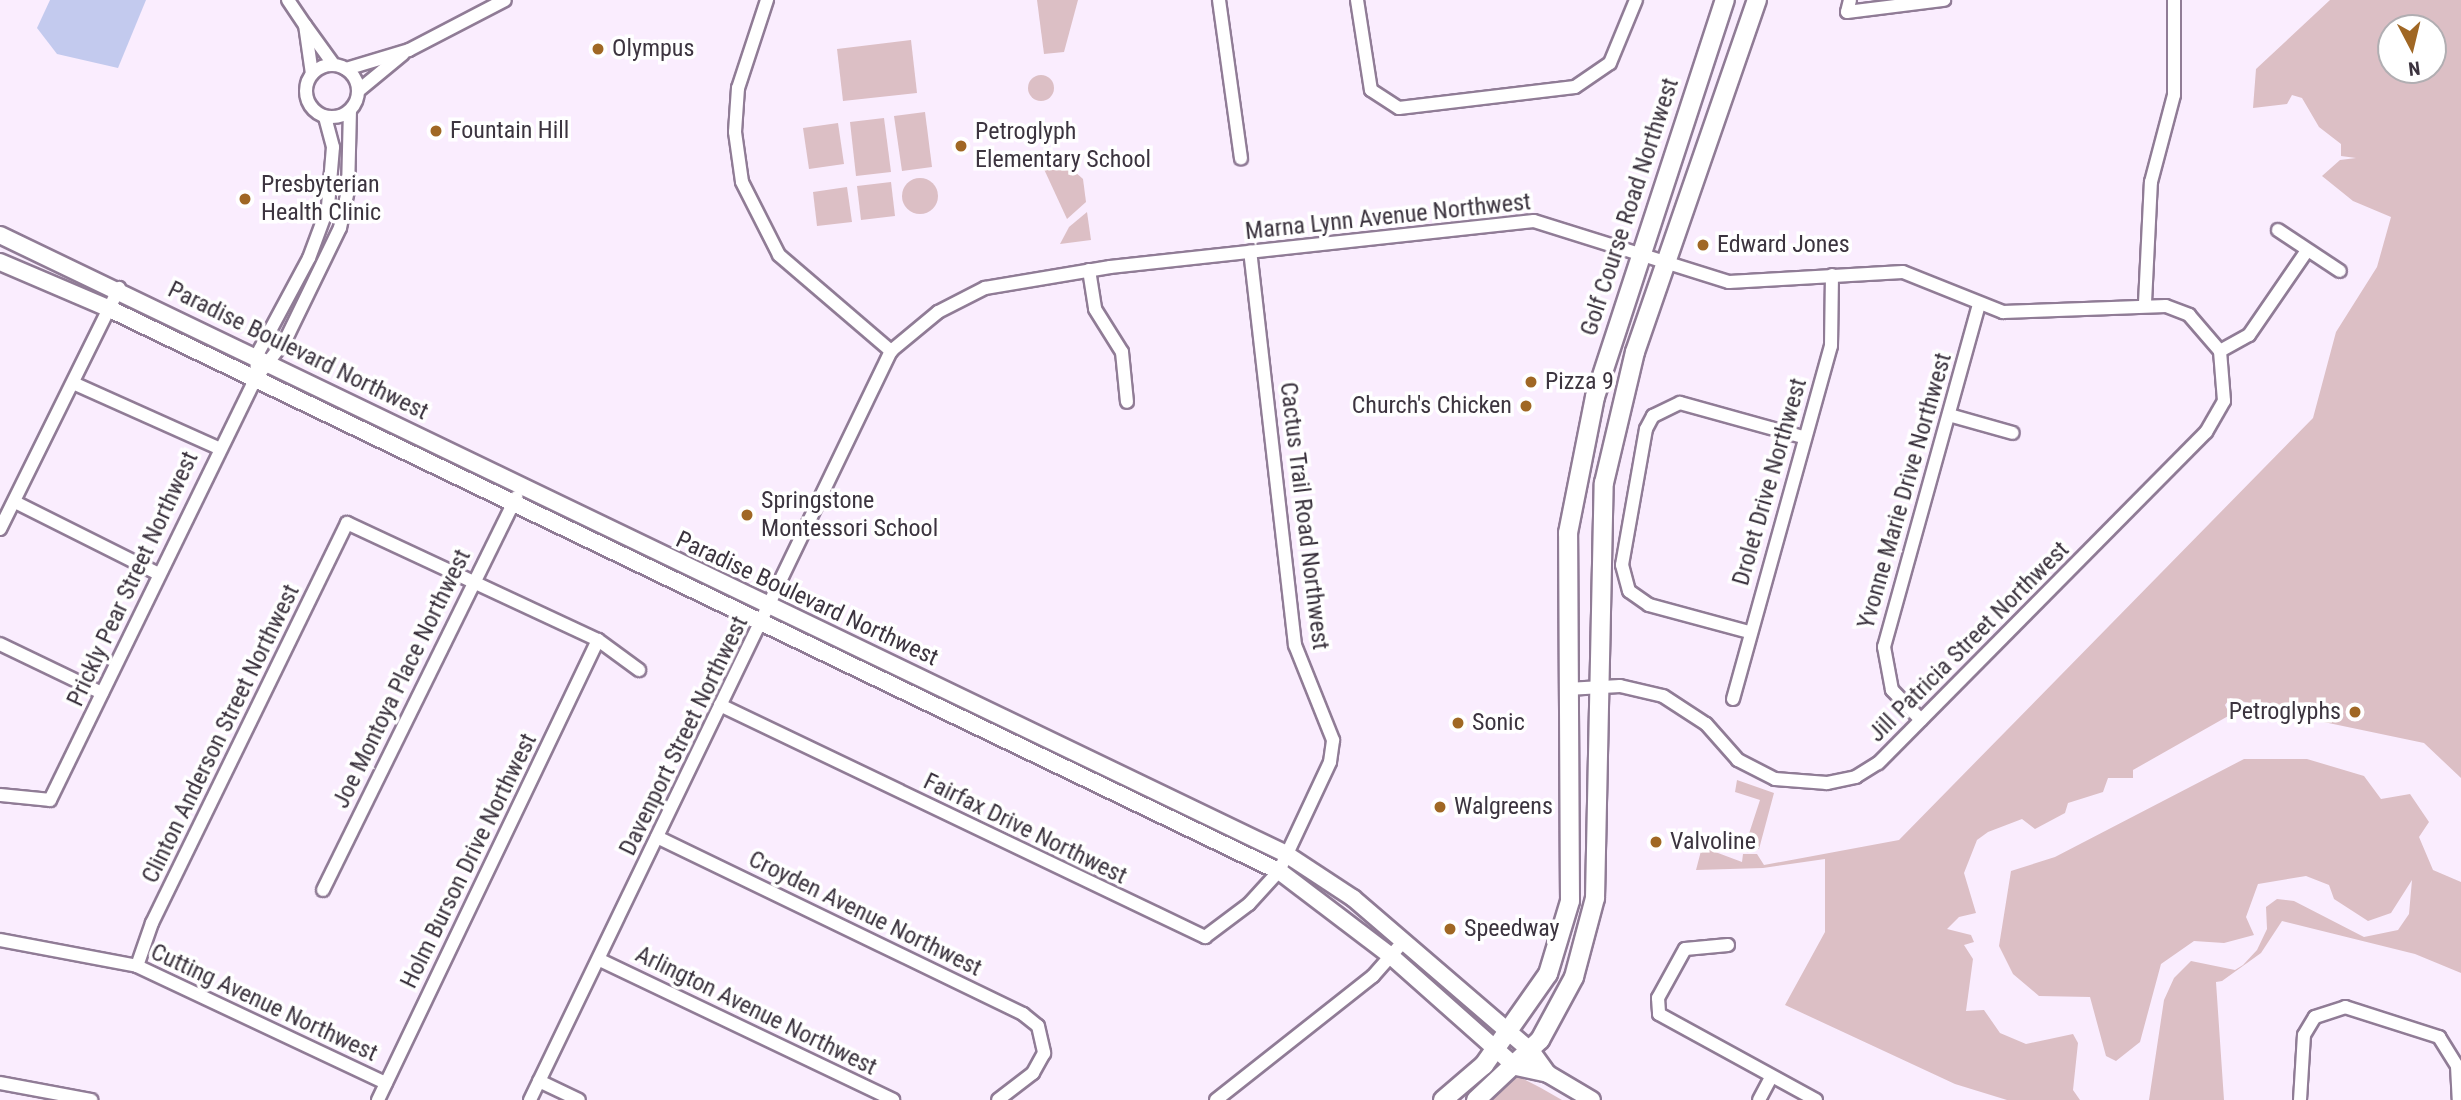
<!DOCTYPE html>
<html>
<head>
<meta charset="utf-8">
<style>
  body { margin:0 }
  #map { position:relative; width:2461px; height:1100px; overflow:hidden; background:#faedfe; font-family:"Roboto Condensed",sans-serif }
  div>[style] { position:absolute }
  [style*='--x'] { left:calc(var(--x)*1px); top:calc(var(--y)*1px); width:calc(var(--w)*1px); rotate:calc(var(--a)*1deg) }
  .green>* { inset:0; background:#dcbfc5 }
  .round { border-radius:50% }
  .water>* { inset:0; background:#c3caee }
  .roads { filter:drop-shadow(2px 0 #907c96) drop-shadow(-2px 0 #907c96) drop-shadow(0 2px #907c96) drop-shadow(0 -2px #907c96) }
  .minor>* { height:12px; margin:-6px; padding:0 6px; transform-origin:6px; border-radius:6px; background:#fff }
  .minor>.ring { margin:-6px; padding:0; box-sizing:content-box; background:none; border:12px solid #fff; border-radius:50% }
  .tertiary>* { height:16px; margin:-8px; padding:0 8px; transform-origin:8px; border-radius:8px; background:#fff }
  .secondary>* { height:18px; margin:-9px; padding:0 9px; transform-origin:9px; border-radius:9px; background:#fff }
  .dots>* { width:19px; height:19px; translate:-50% -50%; box-sizing:border-box; border:4px solid #fff; border-radius:50% }
  span { translate:-50% -50%; white-space:nowrap; text-align:center; line-height:1.15; -webkit-text-stroke:7px #fff; paint-order:stroke }
  .poi-label { font-size:24px; color:#3c343f }
  .left { translate:0 -50%; text-align:left }
  .right { translate:-100% -50%; text-align:right }
  .street-label { font-size:24px; color:#3c343f }
  .north { position:absolute; left:2377px; top:14px; width:70px; height:70px; box-sizing:border-box; background:#fff; border:2px solid #b1aeb2; border-radius:50%; rotate:173deg; font-size:19px; font-weight:700; line-height:28px; text-align:center; color:#3c343f }
  .north::after { content:''; display:block; margin:auto; width:24px; height:32px; background:#a06724; clip-path:polygon(50% 0,100% 100%,50% 72%,0 100%) }
</style>
</head>
<body>
<div id="map">
  <div class="green">
    <div style="clip-path:polygon(1037px 0,1078px 0,1064px 52px,1044px 54px)"></div>
    <div style="clip-path:polygon(evenodd,2330px 0,2461px 0,2461px 778px,2424px 743px,2295px 716px,2291px 704px,2271px 709px,2230px 698px,2225px 705px,2230px 715px,2133px 770px,2133px 778px,2108px 778px,2103px 792px,2068px 803px,2065px 813px,2035px 829px,2022px 819px,1988px 832px,1977px 840px,1964px 873px,1976px 913px,1959px 917px,1947px 929px,1971px 935px,1974px 942px,1964px 945px,1973px 959px,1966px 1011px,1984px 1010px,2000px 1033px,2026px 1044px,2073px 1034px,2078px 1043px,2073px 1090px,2080px 1100px,2007px 1100px,1955px 1084px,1785px 1005px,1825px 932px,1825px 859px,1763px 868px,1696px 870px,1702px 847px,1742px 862px,1743px 854px,1757px 854px,1764px 865px,1899px 840px,2313px 418px,2336px 332px,2377px 267px,2391px 217px,2353px 201px,2322px 176px,2340px 160px,2356px 158px,2341px 156px,2341px 144px,2319px 127px,2302px 98px,2292px 95px,2287px 104px,2253px 108px,2256px 69px,2330px 0,2391px 28px,2433px 28px,2433px 70px,2391px 70px,2391px 28px)"></div>
    <div style="clip-path:polygon(911px 40px,917px 93px,843px 101px,837px 49px)"></div>
    <div class="round" style="left:1028px;top:75px;width:26px;height:26px"></div>
    <div style="clip-path:polygon(925px 112px,932px 167px,902px 171px,894px 116px)"></div>
    <div style="clip-path:polygon(884px 118px,891px 172px,856px 176px,850px 122px)"></div>
    <div style="clip-path:polygon(838px 123px,844px 164px,809px 169px,803px 128px)"></div>
    <div style="clip-path:polygon(1066px 164px,1083px 179px,1086px 202px,1067px 219px,1043px 167px)"></div>
    <div class="round" style="left:902px;top:178px;width:36px;height:36px"></div>
    <div style="clip-path:polygon(891px 182px,895px 216px,861px 220px,857px 186px)"></div>
    <div style="clip-path:polygon(847px 187px,852px 222px,817px 226px,813px 192px)"></div>
    <div style="clip-path:polygon(1087px 212px,1091px 240px,1060px 244px,1069px 227px)"></div>
    <div style="clip-path:polygon(2244px 759px,2307px 759px,2364px 776px,2381px 799px,2410px 794px,2429px 822px,2419px 837px,2433px 870px,2461px 882px,2461px 973px,2415px 954px,2282px 921px,2261px 953px,2222px 981px,2216px 982px,2224px 1100px,2149px 1100px,2164px 1000px,2174px 978px,2191px 961px,2235px 970px,2243px 965px,2257px 950px,2267px 929px,2266px 907px,2277px 899px,2294px 901px,2364px 937px,2398px 930px,2409px 914px,2412px 880px,2391px 913px,2368px 921px,2334px 899px,2329px 885px,2306px 876px,2258px 884px,2246px 917px,2254px 935px,2224px 943px,2194px 941px,2161px 964px,2140px 1042px,2116px 1061px,2106px 1056px,2090px 997px,2039px 996px,2013px 974px,1999px 946px,2011px 871px,2055px 857px)"></div>
    <div style="clip-path:polygon(1737px 780px,1774px 793px,1759px 849px,1745px 846px,1760px 800px,1735px 792px)"></div>
    <div style="clip-path:polygon(1518px 1076px,1541px 1088px,1562px 1100px,1490px 1100px)"></div>
  </div>
  <div class="water">
    <div style="clip-path:polygon(50px 0,146px 0,118px 68px,57px 54px,37px 28px)"></div>
  </div>
  <div class="roads">
    <div class="minor">
      <div style="--x:288;--y:0;--w:30;--a:56"></div>
      <div style="--x:767;--y:0;--w:93;--a:108.2"></div>
      <div style="--x:738;--y:88;--w:44;--a:93.9"></div>
      <div style="--x:735;--y:132;--w:50;--a:82"></div>
      <div style="--x:742;--y:182;--w:82;--a:63.1"></div>
      <div style="--x:779;--y:255;--w:148;--a:40.6"></div>
      <div style="--x:1219;--y:0;--w:160;--a:82.1"></div>
      <div style="--x:1357;--y:0;--w:91;--a:81.2"></div>
      <div style="--x:1371;--y:90;--w:33;--a:33"></div>
      <div style="--x:1399;--y:108;--w:177;--a:-6.8"></div>
      <div style="--x:1575;--y:87;--w:42;--a:-34.4"></div>
      <div style="--x:1610;--y:63;--w:68;--a:-67.6"></div>
      <div style="--x:1850;--y:0;--w:12;--a:104"></div>
      <div style="--x:1847;--y:12;--w:98;--a:-7.1"></div>
      <div class="ring" style="left:306px;top:65px;width:40px;height:40px"></div>
      <div style="--x:346;--y:69;--w:66;--a:-16.8"></div>
      <div style="--x:409;--y:50;--w:108;--a:-27.5"></div>
      <div style="--x:312;--y:74;--w:49;--a:-98.1"></div>
      <div style="--x:305;--y:25;--w:49;--a:54.1"></div>
      <div style="--x:358;--y:91;--w:58;--a:-39.4"></div>
      <div style="--x:325;--y:117;--w:31;--a:75"></div>
      <div style="--x:333;--y:147;--w:60;--a:94.8"></div>
      <div style="--x:328;--y:207;--w:54;--a:110.4"></div>
      <div style="--x:309;--y:258;--w:110;--a:118.2"></div>
      <div style="--x:257;--y:355;--w:23;--a:92"></div>
      <div style="--x:256;--y:378;--w:49;--a:-52.4"></div>
      <div style="--x:286;--y:339;--w:123;--a:-64.1"></div>
      <div style="--x:340;--y:228;--w:38;--a:-78"></div>
      <div style="--x:348;--y:191;--w:80;--a:-88.6"></div>
      <div style="--x:2278;--y:230;--w:74;--a:33.5"></div>
      <div style="--x:1089;--y:270;--w:39;--a:81"></div>
      <div style="--x:1095;--y:309;--w:51;--a:57.9"></div>
      <div style="--x:1122;--y:352;--w:50;--a:84.3"></div>
      <div style="--x:2145;--y:303;--w:121;--a:-87.2"></div>
      <div style="--x:2151;--y:182;--w:90;--a:-75.2"></div>
      <div style="--x:2174;--y:95;--w:95;--a:-90"></div>
      <div style="--x:2220;--y:351;--w:33;--a:-29"></div>
      <div style="--x:2249;--y:335;--w:101;--a:-55.5"></div>
      <div style="--x:73;--y:383;--w:159;--a:24.1"></div>
      <div style="--x:1949;--y:415;--w:66;--a:15.7"></div>
      <div style="--x:15;--y:502;--w:161;--a:26.6"></div>
      <div style="--x:0;--y:529;--w:269;--a:-63.7"></div>
      <div style="--x:1749;--y:632;--w:104;--a:-164.9"></div>
      <div style="--x:1649;--y:605;--w:24;--a:-145"></div>
      <div style="--x:1629;--y:591;--w:27;--a:-105"></div>
      <div style="--x:1622;--y:565;--w:138;--a:-80"></div>
      <div style="--x:1646;--y:429;--w:15;--a:-62"></div>
      <div style="--x:1653;--y:416;--w:30;--a:-26"></div>
      <div style="--x:1680;--y:403;--w:128;--a:15.5"></div>
      <div style="--x:0;--y:644;--w:113;--a:25.7"></div>
      <div style="--x:1733;--y:699;--w:366;--a:-74.5"></div>
      <div style="--x:1831;--y:346;--w:71;--a:-89.2"></div>
      <div style="--x:720;--y:705;--w:538;--a:25.56"></div>
      <div style="--x:1205;--y:937;--w:55;--a:-36.9"></div>
      <div style="--x:1249;--y:904;--w:45;--a:-47.7"></div>
      <div style="--x:1279;--y:871;--w:120;--a:-64.9"></div>
      <div style="--x:1330;--y:762;--w:22;--a:-82"></div>
      <div style="--x:1333;--y:740;--w:102;--a:-111.8"></div>
      <div style="--x:1295;--y:645;--w:396;--a:-96.5"></div>
      <div style="--x:1921;--y:720;--w:42;--a:-134"></div>
      <div style="--x:1892;--y:690;--w:44;--a:-100.5"></div>
      <div style="--x:1884;--y:647;--w:356;--a:-74.5"></div>
      <div style="--x:0;--y:795;--w:50;--a:5.7"></div>
      <div style="--x:50;--y:800;--w:470;--a:-64"></div>
      <div style="--x:657;--y:837;--w:407;--a:25.8"></div>
      <div style="--x:1023;--y:1014;--w:19;--a:39"></div>
      <div style="--x:1038;--y:1026;--w:28;--a:77"></div>
      <div style="--x:1044;--y:1053;--w:23;--a:119"></div>
      <div style="--x:1033;--y:1073;--w:44;--a:142.4"></div>
      <div style="--x:323;--y:890;--w:438;--a:-63.8"></div>
      <div style="--x:0;--y:940;--w:139;--a:10.7"></div>
      <div style="--x:137;--y:966;--w:275;--a:25.2"></div>
      <div style="--x:1728;--y:945;--w:43;--a:174.7"></div>
      <div style="--x:1685;--y:949;--w:56;--a:118.9"></div>
      <div style="--x:1658;--y:998;--w:16;--a:86"></div>
      <div style="--x:1659;--y:1014;--w:179;--a:28.7"></div>
      <div style="--x:600;--y:960;--w:325;--a:25.5"></div>
      <div style="--x:137;--y:966;--w:46;--a:-70.8"></div>
      <div style="--x:152;--y:923;--w:445;--a:-64"></div>
      <div style="--x:347;--y:523;--w:277;--a:25"></div>
      <div style="--x:598;--y:640;--w:51;--a:36.2"></div>
      <div style="--x:539;--y:1081;--w:44;--a:25.4"></div>
      <div style="--x:0;--y:1083;--w:93;--a:10.6"></div>
      <div style="--x:378;--y:1100;--w:510;--a:-64.44"></div>
      <div style="--x:530;--y:1100;--w:831;--a:-64.27"></div>
      <div style="--x:891;--y:351;--w:61;--a:-39.7"></div>
      <div style="--x:938;--y:312;--w:53;--a:-27.1"></div>
      <div style="--x:985;--y:288;--w:127;--a:-9.5"></div>
      <div style="--x:1110;--y:267;--w:426;--a:-6.2"></div>
      <div style="--x:1534;--y:221;--w:204;--a:17.4"></div>
      <div style="--x:1729;--y:282;--w:174;--a:-3.3"></div>
      <div style="--x:1903;--y:272;--w:108;--a:21.8"></div>
      <div style="--x:2003;--y:312;--w:163;--a:-2.1"></div>
      <div style="--x:2166;--y:306;--w:25;--a:21"></div>
      <div style="--x:2189;--y:315;--w:48;--a:49.3"></div>
      <div style="--x:2220;--y:351;--w:50;--a:85.4"></div>
      <div style="--x:2224;--y:401;--w:36;--a:120"></div>
      <div style="--x:2206;--y:432;--w:466;--a:134.7"></div>
      <div style="--x:1878;--y:763;--w:26;--a:148"></div>
      <div style="--x:1856;--y:777;--w:30;--a:168"></div>
      <div style="--x:1827;--y:783;--w:52;--a:-175.6"></div>
      <div style="--x:1775;--y:779;--w:42;--a:-152.8"></div>
      <div style="--x:1738;--y:760;--w:48;--a:-131.6"></div>
      <div style="--x:1706;--y:724;--w:51;--a:-146.9"></div>
      <div style="--x:1663;--y:696;--w:44;--a:-166.9"></div>
      <div style="--x:1620;--y:686;--w:53;--a:176.8"></div>
      <div style="--x:1216;--y:1100;--w:200;--a:-38.3"></div>
      <div style="--x:1373;--y:976;--w:44;--a:-48.7"></div>
      <div style="--x:1759;--y:1100;--w:26;--a:-62"></div>
      <div style="--x:2300;--y:1100;--w:65;--a:-86.5"></div>
      <div style="--x:2304;--y:1035;--w:21;--a:-59"></div>
      <div style="--x:2315;--y:1017;--w:32;--a:-18"></div>
      <div style="--x:2345;--y:1007;--w:99;--a:17.7"></div>
      <div style="--x:2439;--y:1037;--w:34;--a:58"></div>
      <div style="--x:2457;--y:1066;--w:34;--a:87"></div>
    </div>
    <div class="tertiary">
      <div style="--x:0;--y:235;--w:1427;--a:25.7"></div>
      <div style="--x:1286;--y:854;--w:80;--a:33.3"></div>
      <div style="--x:1353;--y:898;--w:236;--a:40.7"></div>
      <div style="--x:1532;--y:1052;--w:27;--a:54"></div>
      <div style="--x:0;--y:262;--w:120;--a:23.1"></div>
      <div style="--x:110;--y:309;--w:1297;--a:25.68"></div>
      <div style="--x:1279;--y:871;--w:141;--a:37.2"></div>
      <div style="--x:1391;--y:956;--w:167;--a:41.6"></div>
      <div style="--x:1516;--y:1067;--w:33;--a:12"></div>
      <div style="--x:1548;--y:1074;--w:51;--a:30.6"></div>
    </div>
    <div class="secondary">
      <div style="--x:1443;--y:1100;--w:54;--a:-40.5"></div>
      <div style="--x:1484;--y:1065;--w:111;--a:-54.9"></div>
      <div style="--x:1548;--y:974;--w:76;--a:-73.2"></div>
      <div style="--x:1570;--y:901;--w:368;--a:-90.3"></div>
      <div style="--x:1568;--y:533;--w:139;--a:-78.8"></div>
      <div style="--x:1595;--y:397;--w:418;--a:-71.9"></div>
      <div style="--x:1476;--y:1100;--w:88;--a:-43.2"></div>
      <div style="--x:1540;--y:1040;--w:72;--a:-61.6"></div>
      <div style="--x:1574;--y:977;--w:82;--a:-75.1"></div>
      <div style="--x:1595;--y:898;--w:415;--a:-88.8"></div>
      <div style="--x:1604;--y:483;--w:135;--a:-76.7"></div>
      <div style="--x:1635;--y:352;--w:373;--a:-70.9"></div>
    </div>
  </div>
  <div class="dots">
    <div style="left:598px;top:49px;background:#a06724"></div>
    <div style="left:436px;top:131px;background:#a06724"></div>
    <div style="left:961px;top:146px;background:#a06724"></div>
    <div style="left:245px;top:199px;background:#a06724"></div>
    <div style="left:1703px;top:245px;background:#a06724"></div>
    <div style="left:1531px;top:382px;background:#a06724"></div>
    <div style="left:1526px;top:406px;background:#a06724"></div>
    <div style="left:747px;top:515px;background:#a06724"></div>
    <div style="left:2355px;top:712px;background:#a06724"></div>
    <div style="left:1458px;top:723px;background:#a06724"></div>
    <div style="left:1440px;top:807px;background:#a06724"></div>
    <div style="left:1656px;top:842px;background:#a06724"></div>
    <div style="left:1450px;top:929px;background:#a06724"></div>
  </div>
  <div class="poi-label">
    <span class="left" style="left:612px;top:49px">Olympus</span>
    <span class="left" style="left:450px;top:131px">Fountain Hill</span>
    <span class="left" style="left:975px;top:146px">Petroglyph<br>Elementary School</span>
    <span class="left" style="left:261px;top:199px">Presbyterian<br>Health Clinic</span>
    <span class="left" style="left:1717px;top:245px">Edward Jones</span>
    <span class="left" style="left:1545px;top:382px">Pizza 9</span>
    <span class="right" style="left:1512px;top:406px">Church's Chicken</span>
    <span class="left" style="left:761px;top:515px">Springstone<br>Montessori School</span>
    <span class="right" style="left:2341px;top:712px">Petroglyphs</span>
    <span class="left" style="left:1472px;top:723px">Sonic</span>
    <span class="left" style="left:1454px;top:807px">Walgreens</span>
    <span class="left" style="left:1670px;top:842px">Valvoline</span>
    <span class="left" style="left:1464px;top:929px">Speedway</span>
  </div>
  <div class="street-label">
    <span style="left:1630px;top:207px;rotate:-72deg">Golf Course Road Northwest</span>
    <span style="left:1388px;top:217px;rotate:-6deg">Marna Lynn Avenue Northwest</span>
    <span style="left:298px;top:351px;rotate:26deg">Paradise Boulevard Northwest</span>
    <span style="left:1770px;top:482px;rotate:-74deg">Drolet Drive Northwest</span>
    <span style="left:1905px;top:491px;rotate:-74deg">Yvonne Marie Drive Northwest</span>
    <span style="left:1304px;top:516px;rotate:83deg">Cactus Trail Road Northwest</span>
    <span style="left:133px;top:579px;rotate:-65deg">Prickly Pear Street Northwest</span>
    <span style="left:807px;top:599px;rotate:25deg">Paradise Boulevard Northwest</span>
    <span style="left:1969px;top:642px;rotate:-45deg">Jill Patricia Street Northwest</span>
    <span style="left:402px;top:679px;rotate:-64deg">Joe Montoya Place Northwest</span>
    <span style="left:221px;top:734px;rotate:-64deg">Clinton Anderson Street Northwest</span>
    <span style="left:684px;top:736px;rotate:-64deg">Davenport Street Northwest</span>
    <span style="left:1025px;top:829px;rotate:26deg">Fairfax Drive Northwest</span>
    <span style="left:469px;top:861px;rotate:-64deg">Holm Burson Drive Northwest</span>
    <span style="left:865px;top:914px;rotate:26deg">Croyden Avenue Northwest</span>
    <span style="left:264px;top:1003px;rotate:25deg">Cutting Avenue Northwest</span>
    <span style="left:756px;top:1011px;rotate:26deg">Arlington Avenue Northwest</span>
  </div>
  <div class="north">N</div>
</div>
</body>
</html>
